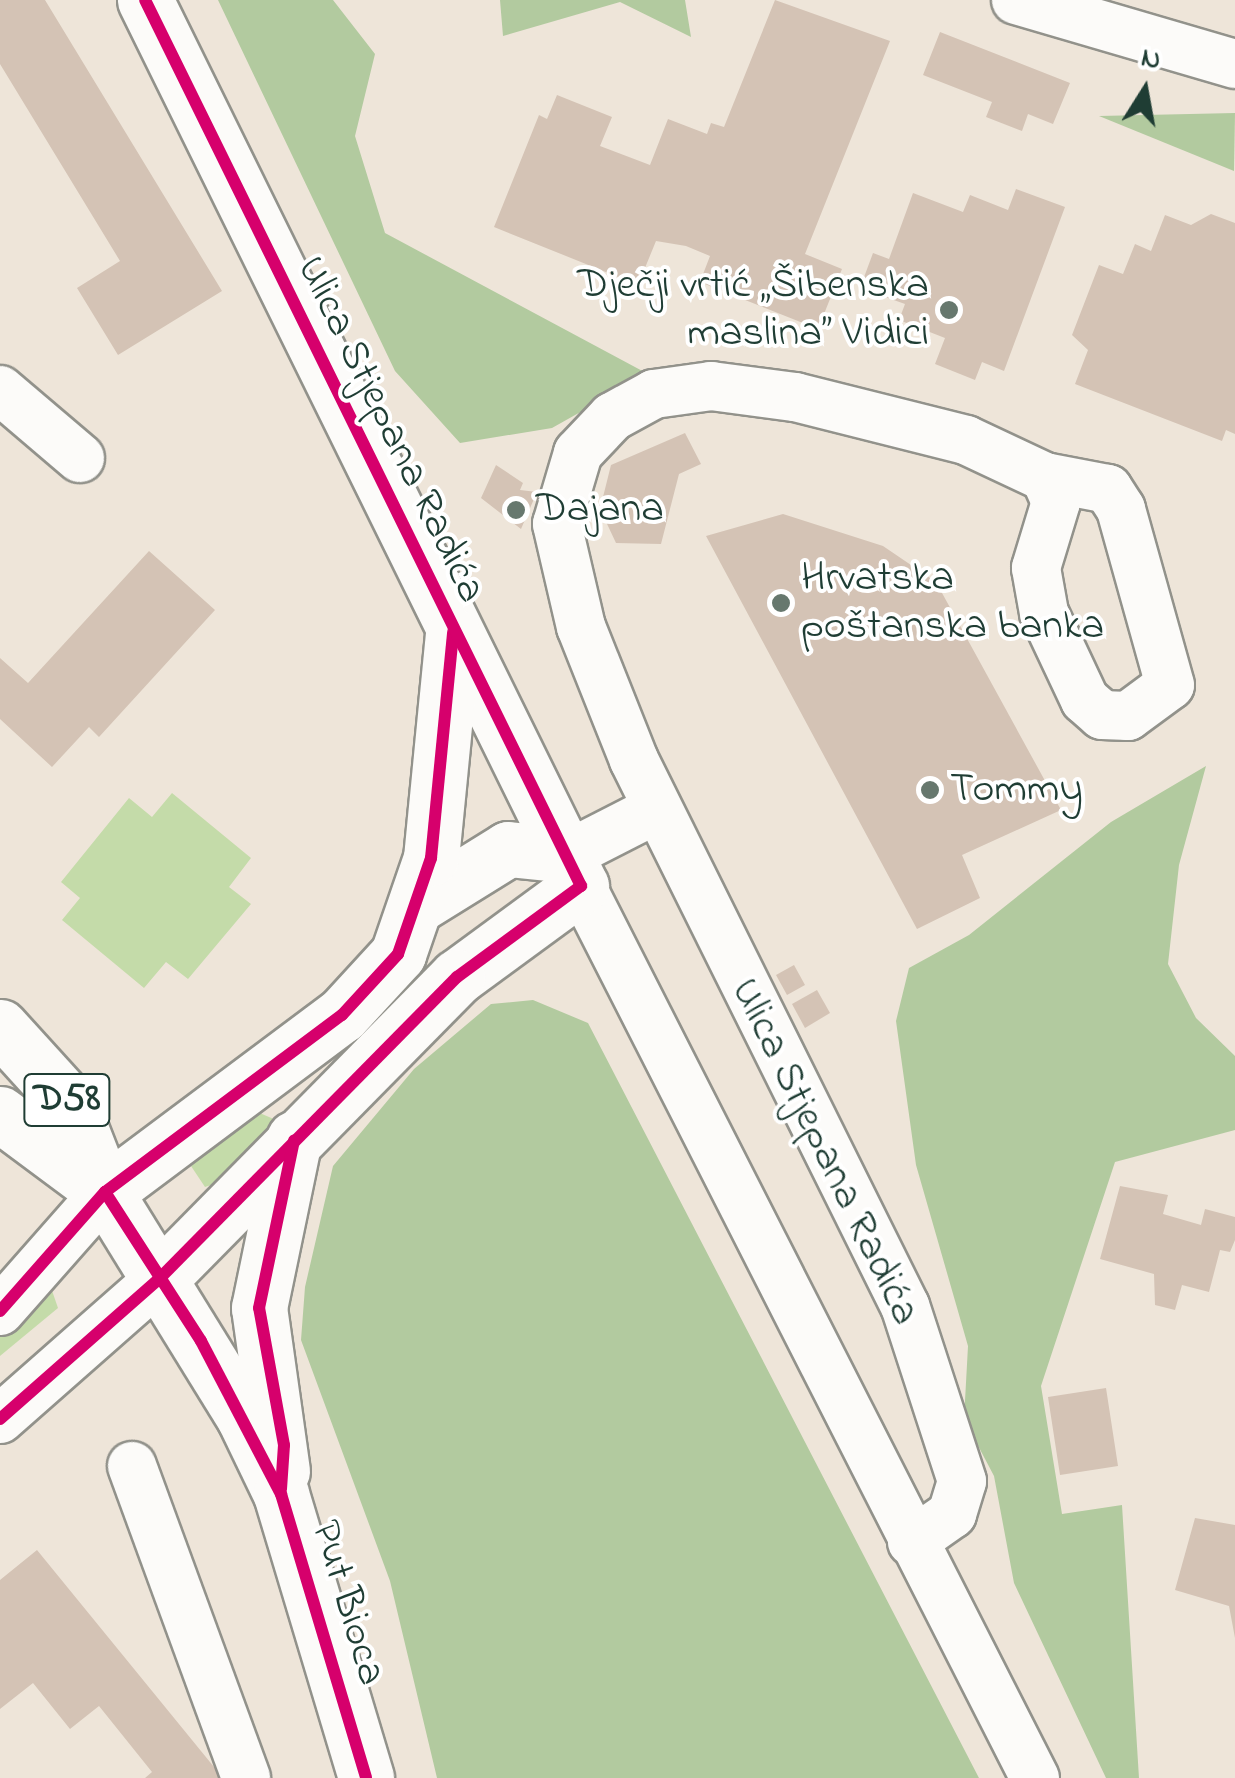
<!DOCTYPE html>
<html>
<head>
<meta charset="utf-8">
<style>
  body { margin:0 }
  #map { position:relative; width:1235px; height:1778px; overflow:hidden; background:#eee5d9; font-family:"Indie Flower",sans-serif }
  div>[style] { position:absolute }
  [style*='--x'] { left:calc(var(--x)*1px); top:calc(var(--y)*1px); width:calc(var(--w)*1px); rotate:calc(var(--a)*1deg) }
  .green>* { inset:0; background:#c4dba9 }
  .forest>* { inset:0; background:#b2ca9f }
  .building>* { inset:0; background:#d4c3b5 }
  .roads { filter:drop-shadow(2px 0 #92928b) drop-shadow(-2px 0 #92928b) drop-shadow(0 2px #92928b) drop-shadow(0 -2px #92928b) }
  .minor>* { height:48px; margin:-24px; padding:0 24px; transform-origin:24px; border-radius:24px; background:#fcfbf9 }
  .major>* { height:55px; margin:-27.5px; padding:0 27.5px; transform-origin:27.5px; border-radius:27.5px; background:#fcfbf9 }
  .cycleway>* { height:12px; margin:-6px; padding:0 6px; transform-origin:6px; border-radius:6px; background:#d6006c }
  .dots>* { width:28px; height:28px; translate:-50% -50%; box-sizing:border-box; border:5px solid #fff; border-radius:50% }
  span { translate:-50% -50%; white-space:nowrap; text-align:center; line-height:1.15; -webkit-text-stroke:8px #fff; paint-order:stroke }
  .shield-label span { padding:2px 8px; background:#fff; border:2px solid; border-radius:8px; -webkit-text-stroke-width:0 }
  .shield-label { font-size:40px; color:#1f3d34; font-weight:700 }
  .poi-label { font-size:42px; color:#1f3d34 }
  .right { translate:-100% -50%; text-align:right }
  .left { translate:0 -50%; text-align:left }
  .street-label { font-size:42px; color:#1f3d34 }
  .north { position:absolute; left:1095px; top:40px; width:100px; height:100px; -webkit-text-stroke:8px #fff; paint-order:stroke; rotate:11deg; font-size:28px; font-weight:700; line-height:40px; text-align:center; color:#1f3d34 }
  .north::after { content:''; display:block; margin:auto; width:35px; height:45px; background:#1f3d34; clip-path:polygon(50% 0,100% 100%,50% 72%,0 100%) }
</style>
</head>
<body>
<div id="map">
  <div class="green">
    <div style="clip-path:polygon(172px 793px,251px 858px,229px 887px,251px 904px,188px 979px,166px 962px,144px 988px,62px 920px,80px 898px,61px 882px,129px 798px,152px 817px)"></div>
    <div style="clip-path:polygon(255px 1111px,276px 1120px,223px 1181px,205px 1187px,191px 1166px)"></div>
    <div style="clip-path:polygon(48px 1279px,58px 1308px,0 1356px,0 1334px)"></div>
  </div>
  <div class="forest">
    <div style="clip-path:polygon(218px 0,333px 0,375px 54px,355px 136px,385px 233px,648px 374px,552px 428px,460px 443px,395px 371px)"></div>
    <div style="clip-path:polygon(500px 0,685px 0,691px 37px,620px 2px,503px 36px)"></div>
    <div style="clip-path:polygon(1235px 113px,1234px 171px,1099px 116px)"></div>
    <div style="clip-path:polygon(1206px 766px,1179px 865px,1168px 964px,1196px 1018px,1235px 1056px,1235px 1130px,1115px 1162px,1041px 1386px,1062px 1514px,1122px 1505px,1139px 1778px,1106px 1778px,1014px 1583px,994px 1476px,964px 1419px,968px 1346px,916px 1165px,896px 1021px,909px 968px,969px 935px,1111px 822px)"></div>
    <div style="clip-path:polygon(533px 1000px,588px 1023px,979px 1778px,437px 1778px,390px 1581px,301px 1340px,305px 1287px,333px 1166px,414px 1069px,491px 1004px)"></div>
  </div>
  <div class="building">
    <div style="clip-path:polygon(0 0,45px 0,222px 291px,118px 355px,77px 288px,120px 261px,0 64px)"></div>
    <div style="clip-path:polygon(775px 0,890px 41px,805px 254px,842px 269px,818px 329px,700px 282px,710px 256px,686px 246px,656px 241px,638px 285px,494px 227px,539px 115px,547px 119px,557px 95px,612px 117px,600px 146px,650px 165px,668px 119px,707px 134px,711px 123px,724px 127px)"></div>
    <div style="clip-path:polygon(940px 32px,1070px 83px,1053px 124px,1028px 114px,1022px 131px,986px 117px,992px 102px,923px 75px)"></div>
    <div style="clip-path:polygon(1016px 189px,1065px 207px,1004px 371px,982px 362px,975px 380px,935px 364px,945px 338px,899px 320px,905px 304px,860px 288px,873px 253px,889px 259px,913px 193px,963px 212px,970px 195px,1008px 210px)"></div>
    <div style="clip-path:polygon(1211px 214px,1235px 223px,1235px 434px,1226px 430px,1222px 441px,1075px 384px,1088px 350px,1072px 335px,1099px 265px,1123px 274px,1135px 244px,1151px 251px,1165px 215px,1191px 225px)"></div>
    <div style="clip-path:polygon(685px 433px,701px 464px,679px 474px,661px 544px,616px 543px,600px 509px,611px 465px)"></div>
    <div style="clip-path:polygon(496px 465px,523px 483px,520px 490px,537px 492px,521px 529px,481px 498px)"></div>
    <div style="clip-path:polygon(783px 514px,883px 546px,936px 582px,1061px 810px,962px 855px,980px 898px,917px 929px,706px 536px)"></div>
    <div style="clip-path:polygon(149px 551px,215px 610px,99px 737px,89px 727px,52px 767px,0 719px,0 658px,28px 683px)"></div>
    <div style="clip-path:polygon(794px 965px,805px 985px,787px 995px,776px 975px)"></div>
    <div style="clip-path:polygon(817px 990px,830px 1013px,805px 1028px,792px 1004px)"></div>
    <div style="clip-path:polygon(1120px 1186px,1168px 1195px,1163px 1214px,1201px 1225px,1205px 1209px,1235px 1217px,1235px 1240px,1230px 1252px,1220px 1250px,1209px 1292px,1182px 1285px,1175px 1310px,1155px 1305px,1154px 1274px,1100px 1259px)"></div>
    <div style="clip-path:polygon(1106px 1388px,1118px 1466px,1060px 1475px,1048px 1397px)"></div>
    <div style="clip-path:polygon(1195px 1518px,1235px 1525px,1235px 1638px,1229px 1606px,1175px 1590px)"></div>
    <div style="clip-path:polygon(37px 1550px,223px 1778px,145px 1778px,152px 1772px,99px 1706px,70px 1729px,33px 1683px,0 1709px,0 1580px)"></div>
  </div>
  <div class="roads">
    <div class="minor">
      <div style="--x:1016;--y:0;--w:228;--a:16.3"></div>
      <div style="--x:0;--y:390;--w:105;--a:40.4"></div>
      <div style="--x:567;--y:855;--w:101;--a:-27.1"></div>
      <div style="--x:581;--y:886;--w:1001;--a:63.03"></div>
      <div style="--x:0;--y:1311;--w:159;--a:-48.6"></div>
      <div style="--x:0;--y:1419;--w:216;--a:-41.4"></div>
      <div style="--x:132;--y:1466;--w:332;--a:69.9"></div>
      <div style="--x:912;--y:1542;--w:49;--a:-35"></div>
      <div style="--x:952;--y:1514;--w:34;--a:-73"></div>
      <div style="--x:962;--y:1481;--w:184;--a:-108"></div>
      <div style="--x:905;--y:1306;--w:610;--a:-116.4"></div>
      <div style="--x:634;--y:760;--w:143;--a:-111.7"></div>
      <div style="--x:581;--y:627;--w:106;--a:-103.1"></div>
      <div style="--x:557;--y:524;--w:74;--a:-73.5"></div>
      <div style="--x:578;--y:453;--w:50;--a:-46.6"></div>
      <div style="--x:612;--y:417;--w:48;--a:-28.7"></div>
      <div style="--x:654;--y:394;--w:58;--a:-8"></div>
      <div style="--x:711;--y:386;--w:85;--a:7.5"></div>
      <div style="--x:795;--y:397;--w:176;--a:14.1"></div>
      <div style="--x:966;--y:440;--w:87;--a:25.1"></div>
      <div style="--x:1045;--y:477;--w:27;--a:66"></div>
      <div style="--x:1056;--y:502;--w:69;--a:106.9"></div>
      <div style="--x:1036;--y:568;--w:46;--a:79.9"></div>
      <div style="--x:1044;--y:613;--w:96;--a:64.8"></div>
      <div style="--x:1085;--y:700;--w:23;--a:41"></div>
      <div style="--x:1102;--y:715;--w:26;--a:2"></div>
      <div style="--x:1128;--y:716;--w:52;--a:-36.4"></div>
      <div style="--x:1170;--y:685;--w:183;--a:-105.6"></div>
      <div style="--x:1121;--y:509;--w:24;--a:-123"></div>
      <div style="--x:1108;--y:489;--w:64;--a:-169.2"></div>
    </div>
    <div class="major">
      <div style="--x:145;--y:0;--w:987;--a:63.8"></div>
      <div style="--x:581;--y:886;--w:154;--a:143.7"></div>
      <div style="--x:457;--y:977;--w:420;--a:134.6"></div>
      <div style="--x:421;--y:903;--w:102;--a:-31.8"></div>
      <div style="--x:508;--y:849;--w:59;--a:5.8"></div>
      <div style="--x:0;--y:1027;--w:105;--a:47.7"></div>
      <div style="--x:71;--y:1105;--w:93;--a:68.7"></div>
      <div style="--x:105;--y:1192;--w:264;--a:58.3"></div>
      <div style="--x:244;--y:1417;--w:85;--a:64.3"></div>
      <div style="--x:281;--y:1494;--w:296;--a:73.3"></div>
      <div style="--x:0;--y:1114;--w:131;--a:36.6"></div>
      <div style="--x:105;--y:1192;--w:296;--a:-36.8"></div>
      <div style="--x:342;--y:1015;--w:83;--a:-47.4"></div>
      <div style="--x:398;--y:954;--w:102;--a:-71"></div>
      <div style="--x:431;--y:858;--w:224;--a:-84.4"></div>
      <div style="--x:282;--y:1471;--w:165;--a:-98"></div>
      <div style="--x:259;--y:1308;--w:173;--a:-78.3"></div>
    </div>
  </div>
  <div class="cycleway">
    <div style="--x:105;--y:1192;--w:177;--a:57.2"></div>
    <div style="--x:201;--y:1341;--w:173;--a:62.4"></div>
    <div style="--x:281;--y:1494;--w:296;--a:73.3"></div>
    <div style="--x:0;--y:1311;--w:159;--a:-48.6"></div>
    <div style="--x:105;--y:1192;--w:296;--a:-36.8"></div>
    <div style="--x:342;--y:1015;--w:83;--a:-47.4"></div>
    <div style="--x:398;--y:954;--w:102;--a:-71"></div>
    <div style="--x:431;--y:858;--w:227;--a:-84.4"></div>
    <div style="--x:0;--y:1419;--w:216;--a:-41.4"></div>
    <div style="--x:162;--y:1276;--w:420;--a:-45.4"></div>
    <div style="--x:457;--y:977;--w:154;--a:-36.3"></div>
    <div style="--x:581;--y:886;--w:987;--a:-116.2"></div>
    <div style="--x:281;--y:1489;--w:44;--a:-86.1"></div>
    <div style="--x:284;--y:1445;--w:139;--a:-100.3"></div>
    <div style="--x:259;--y:1308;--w:171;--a:-78.2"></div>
  </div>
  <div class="dots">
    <div style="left:949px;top:310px;background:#67786e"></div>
    <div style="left:516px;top:510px;background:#67786e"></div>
    <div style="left:781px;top:603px;background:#67786e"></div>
    <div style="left:930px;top:790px;background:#67786e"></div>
  </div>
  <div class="shield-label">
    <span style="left:67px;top:1100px">D58</span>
  </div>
  <div class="poi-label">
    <span class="right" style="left:929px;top:310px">Dječji vrtić „Šibenska<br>maslina” Vidici</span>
    <span class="left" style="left:536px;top:510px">Dajana</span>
    <span class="left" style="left:801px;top:603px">Hrvatska<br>poštanska banka</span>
    <span class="left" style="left:950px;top:790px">Tommy</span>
  </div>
  <div class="street-label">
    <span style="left:390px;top:430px;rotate:64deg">Ulica Stjepana Radića</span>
    <span style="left:824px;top:1152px;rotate:64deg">Ulica Stjepana Radića</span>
    <span style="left:347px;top:1603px;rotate:73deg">Put Bioca</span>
  </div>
  <div class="north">N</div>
</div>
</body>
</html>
